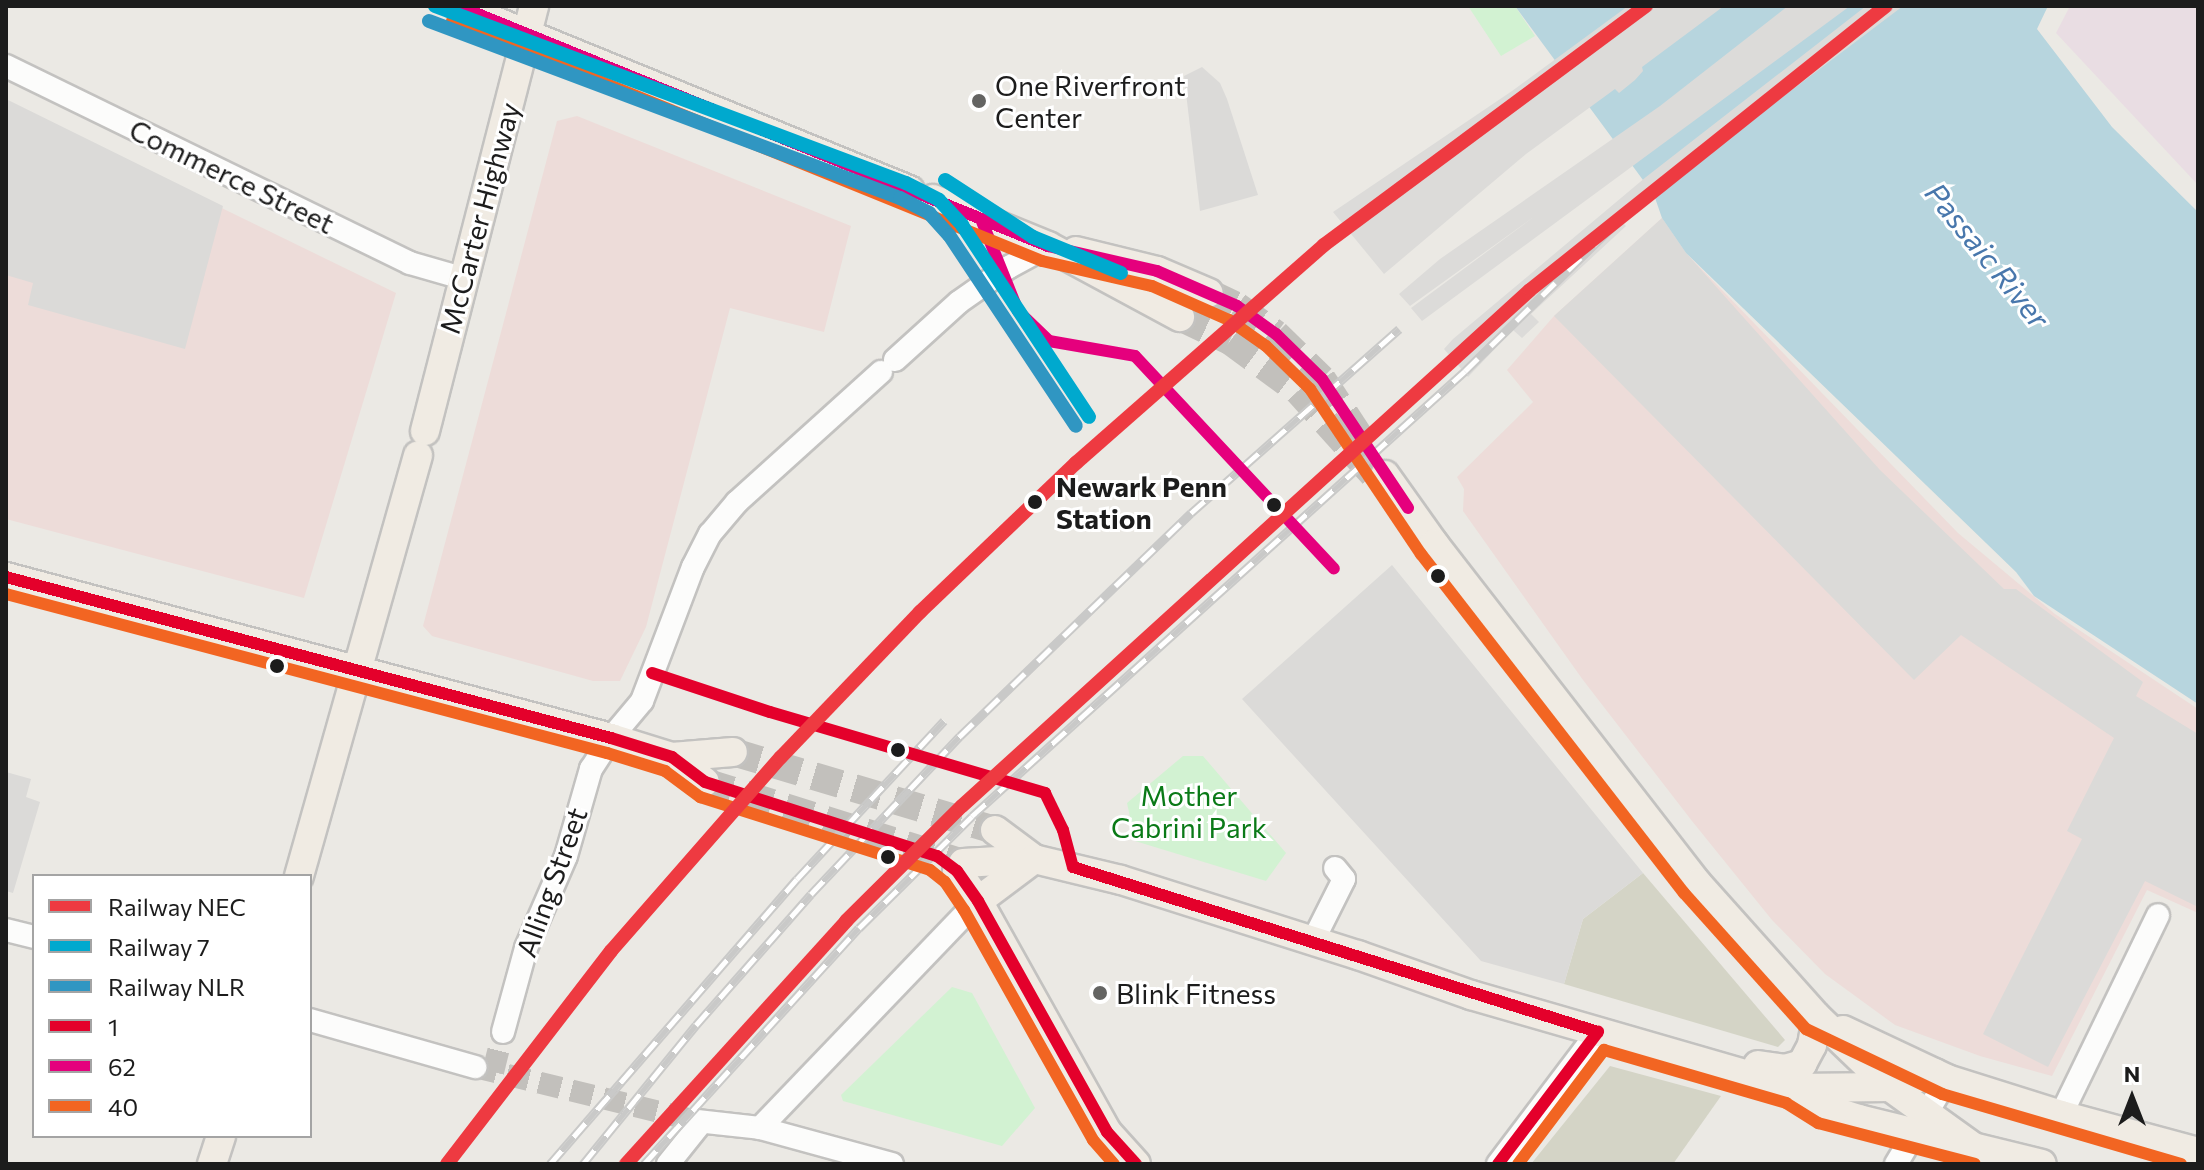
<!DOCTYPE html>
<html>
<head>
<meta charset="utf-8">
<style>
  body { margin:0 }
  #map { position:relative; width:2204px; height:1170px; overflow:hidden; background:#ebe9e4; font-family:Commissioner,sans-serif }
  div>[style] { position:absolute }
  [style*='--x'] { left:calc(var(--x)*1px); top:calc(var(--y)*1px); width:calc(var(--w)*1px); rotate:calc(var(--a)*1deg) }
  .commercial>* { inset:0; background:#eddcd9 }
  .industrial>* { inset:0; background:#e9dde3 }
  .construction>* { inset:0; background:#d4d4c6 }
  .park>* { inset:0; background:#d2f2d2 }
  .parking>* { inset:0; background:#dbdad8 }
  .water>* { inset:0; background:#b7d5de }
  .pier>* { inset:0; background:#dcdbd9 }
  .minor-tunnel>* { height:22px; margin-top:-11px; transform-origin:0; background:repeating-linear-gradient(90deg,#c2c0bc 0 22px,transparent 0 33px) }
  .major-tunnel>* { height:28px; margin-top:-14px; transform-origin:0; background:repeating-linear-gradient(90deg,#c2c0bc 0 28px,transparent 0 42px) }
  .roads { filter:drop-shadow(2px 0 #c3c2c0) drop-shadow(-2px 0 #c3c2c0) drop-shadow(0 2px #c3c2c0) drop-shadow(0 -2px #c3c2c0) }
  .minor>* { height:22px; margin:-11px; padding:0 11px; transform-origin:11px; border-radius:11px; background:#fcfcfb }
  .major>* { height:28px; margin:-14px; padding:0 14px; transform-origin:14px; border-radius:14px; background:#f0ebe3 }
  .rail>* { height:9px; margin-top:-4.5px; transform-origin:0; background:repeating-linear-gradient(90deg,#fff 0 18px,#c9c9c8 0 36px); box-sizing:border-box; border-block:2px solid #c9c9c8 }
  .bus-1>* { height:12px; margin:-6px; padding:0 6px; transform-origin:6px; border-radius:6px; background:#e4002b }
  .bus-2>* { height:12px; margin:-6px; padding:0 6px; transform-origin:6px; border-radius:6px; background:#e5007d }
  .bus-3>* { height:12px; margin:-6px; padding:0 6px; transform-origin:6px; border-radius:6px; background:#f26522 }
  .rail-1>* { height:14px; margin:-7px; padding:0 7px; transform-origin:7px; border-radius:7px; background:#ee3a41 }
  .rail-2>* { height:14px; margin:-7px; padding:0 7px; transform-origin:7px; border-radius:7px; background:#00a9ce }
  .rail-3>* { height:14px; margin:-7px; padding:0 7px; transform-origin:7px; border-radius:7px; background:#3096c2 }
  .dots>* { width:22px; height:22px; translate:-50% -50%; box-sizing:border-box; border:4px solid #fff; border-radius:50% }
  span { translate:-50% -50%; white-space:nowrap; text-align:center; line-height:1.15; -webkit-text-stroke:6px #fff; paint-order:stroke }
  .poi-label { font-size:28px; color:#1c1c1c }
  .left { translate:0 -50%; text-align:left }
  .street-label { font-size:28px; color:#1c1c1c }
  .stop-label { font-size:28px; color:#1c1c1c; font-weight:700 }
  .park-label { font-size:28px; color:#0a7a17 }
  .water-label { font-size:30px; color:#4877ac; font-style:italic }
  .frame { position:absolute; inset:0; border:8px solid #1c1c1c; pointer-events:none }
  .legend { position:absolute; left:32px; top:874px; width:280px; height:264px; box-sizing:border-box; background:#fff; border:2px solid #a4a4a4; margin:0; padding:10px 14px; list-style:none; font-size:24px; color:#1c1c1c }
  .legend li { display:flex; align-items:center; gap:16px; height:40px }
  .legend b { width:40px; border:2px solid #a4a4a4 }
  .north { position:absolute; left:2092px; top:1058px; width:80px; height:80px; -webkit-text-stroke:6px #fff; paint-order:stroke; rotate:0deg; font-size:22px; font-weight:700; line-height:32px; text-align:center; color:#1c1c1c }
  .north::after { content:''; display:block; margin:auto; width:28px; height:36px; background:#1c1c1c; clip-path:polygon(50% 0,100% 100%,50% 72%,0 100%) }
</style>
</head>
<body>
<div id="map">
  <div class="commercial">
    <div style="clip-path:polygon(6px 103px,396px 293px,304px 598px,6px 519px)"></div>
    <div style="clip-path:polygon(577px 116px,851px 226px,824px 332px,730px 308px,646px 627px,620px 681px,593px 681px,432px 636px,423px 626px,557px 121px)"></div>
    <div style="clip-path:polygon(1662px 218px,1686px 253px,1958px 533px,2055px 614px,2198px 709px,2198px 913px,2147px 890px,2052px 1076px,1980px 1056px,1895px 1025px,1825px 974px,1772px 920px,1692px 821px,1583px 680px,1463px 511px,1464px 489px,1457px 477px,1533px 402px,1507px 370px,1554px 316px)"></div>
  </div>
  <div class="industrial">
    <div style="clip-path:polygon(2070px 6px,2198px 6px,2198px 185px,2056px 33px)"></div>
  </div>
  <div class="construction">
    <div style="clip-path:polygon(1643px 873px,1785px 1040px,1778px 1047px,1564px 984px,1583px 919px)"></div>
    <div style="clip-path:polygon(1610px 1066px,1721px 1096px,1673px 1164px,1531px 1164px)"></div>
  </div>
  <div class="park">
    <div style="clip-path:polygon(1468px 6px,1515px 6px,1535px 36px,1501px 56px)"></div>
    <div style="clip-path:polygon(1183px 756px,1203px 756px,1286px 853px,1266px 881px,1135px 841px,1127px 803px)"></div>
    <div style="clip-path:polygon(952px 987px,972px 993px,1035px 1108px,1002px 1146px,843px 1101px,841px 1095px)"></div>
  </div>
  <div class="parking">
    <div style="clip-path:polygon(1202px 67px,1220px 83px,1227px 99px,1258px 195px,1200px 211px,1184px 76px)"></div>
    <div style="clip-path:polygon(6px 99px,223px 206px,185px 349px,28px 305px,33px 283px,6px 275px)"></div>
    <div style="clip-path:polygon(1662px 218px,1686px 253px,1880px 470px,2004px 589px,2016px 589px,2143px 682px,2136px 696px,2198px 734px,2198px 907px,2145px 881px,2048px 1067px,1983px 1034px,2082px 839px,2067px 831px,2114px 738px,1961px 635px,1914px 680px,1554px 316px)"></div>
    <div style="clip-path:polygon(1392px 565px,1643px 873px,1583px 919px,1564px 984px,1481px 961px,1242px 699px)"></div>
    <div style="clip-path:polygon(6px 772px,31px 779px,26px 797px,40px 802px,13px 893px,6px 891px)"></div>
  </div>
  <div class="water">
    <div style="clip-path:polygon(1515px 6px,2048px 6px,2037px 29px,2112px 127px,2198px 212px,2198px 704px,2034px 596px,2016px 572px,1686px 253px,1662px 218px,1654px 195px)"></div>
  </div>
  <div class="pier">
    <div style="clip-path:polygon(1628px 6px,1724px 6px,1642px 67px,1643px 71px,1635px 80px,1619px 93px,1615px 89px,1526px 154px,1384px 274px,1333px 212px,1512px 91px)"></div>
    <div style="clip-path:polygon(1788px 6px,1850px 6px,1422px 321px,1411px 308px,1535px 216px,1410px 306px,1399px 294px,1440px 259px,1660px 106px)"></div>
    <div style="clip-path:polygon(1866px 6px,1903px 6px,1711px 151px,1623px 223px,1626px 226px,1531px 314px,1539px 322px,1522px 338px,1513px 330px,1468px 377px,1464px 372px,1444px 349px,1453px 339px,1646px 177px)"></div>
  </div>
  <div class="minor-tunnel">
    <div style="--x:475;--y:1067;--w:228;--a:13.7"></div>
    <div style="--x:493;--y:1072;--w:41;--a:-76"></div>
  </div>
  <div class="major-tunnel">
    <div style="--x:1209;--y:293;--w:31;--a:25"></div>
    <div style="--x:1237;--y:306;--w:48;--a:35.7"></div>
    <div style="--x:1276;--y:334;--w:64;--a:44.4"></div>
    <div style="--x:1322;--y:379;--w:82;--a:56.9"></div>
    <div style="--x:1180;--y:317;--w:55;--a:25.6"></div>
    <div style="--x:1230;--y:341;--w:84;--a:36.3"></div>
    <div style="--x:1298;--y:391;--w:121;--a:48"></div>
    <div style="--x:733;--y:752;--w:273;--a:16.6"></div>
    <div style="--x:705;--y:782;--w:270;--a:17.4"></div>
  </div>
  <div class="roads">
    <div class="minor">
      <div style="--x:6;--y:66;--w:449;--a:26"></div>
      <div style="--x:410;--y:263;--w:54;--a:16.1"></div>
      <div style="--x:895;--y:360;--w:86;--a:-42.2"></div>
      <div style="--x:959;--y:302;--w:61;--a:-35"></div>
      <div style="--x:1009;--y:267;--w:44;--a:-28.3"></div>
      <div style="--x:6;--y:930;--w:29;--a:14"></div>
      <div style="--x:1313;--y:941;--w:69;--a:-63.4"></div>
      <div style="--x:1344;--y:879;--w:14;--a:-129"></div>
      <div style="--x:310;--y:1020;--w:172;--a:15.9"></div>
      <div style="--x:503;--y:1032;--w:87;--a:-74.7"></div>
      <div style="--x:526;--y:948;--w:100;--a:-66.5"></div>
      <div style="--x:566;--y:856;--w:91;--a:-74"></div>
      <div style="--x:591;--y:769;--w:37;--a:-57"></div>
      <div style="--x:611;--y:738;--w:48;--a:-50"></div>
      <div style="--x:642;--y:701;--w:143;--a:-69.2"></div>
      <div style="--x:693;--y:567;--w:37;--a:-63"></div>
      <div style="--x:710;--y:534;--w:42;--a:-49.8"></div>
      <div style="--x:737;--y:502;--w:194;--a:-42.1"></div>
      <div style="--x:2061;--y:1115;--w:222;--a:-64.1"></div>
      <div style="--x:697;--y:1121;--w:63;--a:6.3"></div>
      <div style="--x:760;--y:1128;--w:137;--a:15.3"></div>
      <div style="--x:760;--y:1128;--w:315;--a:-46.2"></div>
      <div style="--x:668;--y:1164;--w:53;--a:-51.2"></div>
      <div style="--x:1498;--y:1164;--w:166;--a:-52.9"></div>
      <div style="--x:1896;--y:1164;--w:99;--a:-59"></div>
    </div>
    <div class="major">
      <div style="--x:458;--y:6;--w:488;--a:22.2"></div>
      <div style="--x:933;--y:199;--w:124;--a:22.2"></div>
      <div style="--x:1048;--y:246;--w:150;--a:28.3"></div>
      <div style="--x:1076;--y:251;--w:83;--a:13.9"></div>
      <div style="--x:1157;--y:271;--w:56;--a:22.9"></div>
      <div style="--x:425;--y:431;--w:439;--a:-75.6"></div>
      <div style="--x:1385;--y:475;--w:85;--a:54.6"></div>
      <div style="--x:1434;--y:544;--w:429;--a:52.2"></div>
      <div style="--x:1697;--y:883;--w:180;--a:48.2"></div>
      <div style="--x:1817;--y:1017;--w:101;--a:43.8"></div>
      <div style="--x:1890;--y:1087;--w:105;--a:35.7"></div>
      <div style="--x:6;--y:577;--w:626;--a:14.9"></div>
      <div style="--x:611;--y:738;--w:64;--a:17.3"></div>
      <div style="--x:672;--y:757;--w:41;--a:37.1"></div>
      <div style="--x:672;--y:757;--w:61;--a:-4.7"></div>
      <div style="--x:995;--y:830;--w:49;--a:36.6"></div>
      <div style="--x:963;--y:863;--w:71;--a:-3.2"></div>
      <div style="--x:1034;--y:859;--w:89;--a:13.6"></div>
      <div style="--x:1121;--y:880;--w:249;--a:17.6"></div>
      <div style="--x:1358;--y:955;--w:120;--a:19.5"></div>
      <div style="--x:1471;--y:995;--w:335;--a:16.1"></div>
      <div style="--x:1793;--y:1088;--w:97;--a:-0.6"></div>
      <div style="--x:1890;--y:1087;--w:47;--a:-17.3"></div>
      <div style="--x:957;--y:871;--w:37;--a:55"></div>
      <div style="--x:978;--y:901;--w:265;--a:60.8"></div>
      <div style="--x:1107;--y:1132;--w:43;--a:47.8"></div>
      <div style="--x:299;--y:876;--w:437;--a:-74.2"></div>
      <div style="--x:978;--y:901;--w:70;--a:-36.9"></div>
      <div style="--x:1843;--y:1030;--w:115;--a:25.2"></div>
      <div style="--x:1947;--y:1079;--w:120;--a:17.5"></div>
      <div style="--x:2061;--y:1115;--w:142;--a:15.1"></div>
      <div style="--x:1758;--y:1065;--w:27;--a:8"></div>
      <div style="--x:1785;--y:1069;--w:18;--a:-16"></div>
      <div style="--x:1802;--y:1064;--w:21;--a:-62"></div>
      <div style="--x:1812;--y:1045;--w:28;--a:-80"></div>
      <div style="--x:1797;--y:1090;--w:32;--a:35"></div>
      <div style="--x:1823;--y:1108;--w:38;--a:17"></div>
      <div style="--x:1859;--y:1119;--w:188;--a:13.8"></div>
      <div style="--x:212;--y:1164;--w:29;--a:-72"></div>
    </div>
  </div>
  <div class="rail">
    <div style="--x:550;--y:1164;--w:377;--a:-49.1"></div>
    <div style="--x:797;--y:879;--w:216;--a:-47.1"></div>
    <div style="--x:583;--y:1164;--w:179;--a:-50.9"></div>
    <div style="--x:696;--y:1025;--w:174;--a:-48.7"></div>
    <div style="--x:811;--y:894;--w:217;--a:-46.7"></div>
    <div style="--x:960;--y:736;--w:321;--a:-44"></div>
    <div style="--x:1191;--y:513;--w:278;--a:-41.5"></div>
    <div style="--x:644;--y:1164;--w:319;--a:-47.7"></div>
    <div style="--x:859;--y:928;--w:159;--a:-44.7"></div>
    <div style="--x:972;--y:816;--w:664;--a:-42.07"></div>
    <div style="--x:1465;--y:371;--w:214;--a:-44.4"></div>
    <div style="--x:1618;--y:221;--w:111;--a:-40.6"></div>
  </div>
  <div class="bus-1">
    <div style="--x:6;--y:577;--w:626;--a:14.9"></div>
    <div style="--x:611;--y:738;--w:64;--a:17.3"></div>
    <div style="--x:672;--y:757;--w:41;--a:37.1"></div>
    <div style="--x:705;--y:782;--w:244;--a:17.7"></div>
    <div style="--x:937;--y:856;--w:25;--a:37"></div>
    <div style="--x:957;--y:871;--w:37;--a:55"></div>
    <div style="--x:978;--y:901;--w:265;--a:60.8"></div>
    <div style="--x:1107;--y:1132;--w:43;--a:47.8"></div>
    <div style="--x:652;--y:673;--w:124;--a:18.3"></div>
    <div style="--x:770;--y:712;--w:287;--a:16.4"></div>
    <div style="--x:1045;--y:793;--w:41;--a:64.1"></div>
    <div style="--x:1063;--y:830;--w:38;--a:75"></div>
    <div style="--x:1073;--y:867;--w:550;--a:17.45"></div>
    <div style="--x:1498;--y:1164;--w:166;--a:-52.9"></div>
  </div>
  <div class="bus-2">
    <div style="--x:458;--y:6;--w:637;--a:22.14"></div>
    <div style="--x:1048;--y:246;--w:112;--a:12.9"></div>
    <div style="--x:1157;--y:271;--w:87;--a:23.6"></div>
    <div style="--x:1237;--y:306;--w:48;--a:35.7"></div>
    <div style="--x:1276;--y:334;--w:64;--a:44.4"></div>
    <div style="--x:1322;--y:379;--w:155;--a:56.3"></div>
    <div style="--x:981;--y:219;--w:99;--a:68.1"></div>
    <div style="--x:1018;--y:311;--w:43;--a:44.1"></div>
    <div style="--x:1049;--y:341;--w:87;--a:9.9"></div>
    <div style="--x:1135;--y:356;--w:291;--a:46.9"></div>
  </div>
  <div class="bus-3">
    <div style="--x:452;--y:21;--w:637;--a:22.14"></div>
    <div style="--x:1042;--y:261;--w:113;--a:12.8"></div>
    <div style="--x:1152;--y:286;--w:84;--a:23.8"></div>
    <div style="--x:1229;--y:320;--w:45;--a:35.1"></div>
    <div style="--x:1266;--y:346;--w:62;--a:44.3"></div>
    <div style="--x:1310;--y:389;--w:199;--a:56.1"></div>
    <div style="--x:1421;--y:554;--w:429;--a:52.2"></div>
    <div style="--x:1684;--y:893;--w:183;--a:48.1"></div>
    <div style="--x:1806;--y:1029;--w:151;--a:25.5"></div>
    <div style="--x:1942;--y:1094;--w:249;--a:16.3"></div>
    <div style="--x:6;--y:594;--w:622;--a:14.82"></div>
    <div style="--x:607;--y:753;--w:61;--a:17.2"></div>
    <div style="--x:665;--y:771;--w:44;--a:36.6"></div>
    <div style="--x:700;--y:797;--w:241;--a:17.6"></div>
    <div style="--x:930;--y:870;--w:19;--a:39"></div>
    <div style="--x:945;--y:882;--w:34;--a:56"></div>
    <div style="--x:964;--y:910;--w:264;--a:60.7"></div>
    <div style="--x:1093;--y:1140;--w:32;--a:49"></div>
    <div style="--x:1518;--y:1164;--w:143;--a:-53"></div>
    <div style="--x:1604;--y:1050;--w:190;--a:16.2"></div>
    <div style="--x:1786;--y:1103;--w:38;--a:32"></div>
    <div style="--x:1818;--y:1123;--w:162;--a:14.6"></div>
  </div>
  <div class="rail-1">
    <div style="--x:447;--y:1164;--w:269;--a:-52.4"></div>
    <div style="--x:611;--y:951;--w:258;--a:-48.8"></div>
    <div style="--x:781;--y:757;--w:201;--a:-46.2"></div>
    <div style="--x:920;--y:612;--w:216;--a:-43.7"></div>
    <div style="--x:1076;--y:463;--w:330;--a:-41.3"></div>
    <div style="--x:1324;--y:245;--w:401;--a:-36.6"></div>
    <div style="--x:626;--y:1164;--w:328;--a:-47.8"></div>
    <div style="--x:846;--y:921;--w:163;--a:-44.8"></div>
    <div style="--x:962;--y:806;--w:767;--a:-42.25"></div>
    <div style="--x:1530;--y:290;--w:455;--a:-38.6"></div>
  </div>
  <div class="rail-2">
    <div style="--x:435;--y:6;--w:503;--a:20.6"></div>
    <div style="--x:906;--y:183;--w:37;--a:27"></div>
    <div style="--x:939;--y:200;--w:34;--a:47"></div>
    <div style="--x:962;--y:225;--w:230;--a:56.5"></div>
    <div style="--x:945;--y:180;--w:105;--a:32.9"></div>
    <div style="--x:1033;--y:237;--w:95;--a:22.2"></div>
  </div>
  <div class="rail-3">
    <div style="--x:429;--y:21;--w:503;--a:20.6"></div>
    <div style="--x:900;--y:198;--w:33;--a:27"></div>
    <div style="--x:929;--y:213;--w:30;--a:48"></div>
    <div style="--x:949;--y:235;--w:229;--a:56.4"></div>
  </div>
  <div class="dots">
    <div style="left:979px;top:101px;background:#646462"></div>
    <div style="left:1035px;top:502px;background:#1c1c1c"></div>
    <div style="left:1274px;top:505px;background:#1c1c1c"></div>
    <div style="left:1438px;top:576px;background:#1c1c1c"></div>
    <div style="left:277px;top:666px;background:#1c1c1c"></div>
    <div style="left:898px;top:750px;background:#1c1c1c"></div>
    <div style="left:888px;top:857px;background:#1c1c1c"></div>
    <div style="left:1100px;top:993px;background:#646462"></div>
  </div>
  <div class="poi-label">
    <span class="left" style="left:995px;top:101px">One Riverfront<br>Center</span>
    <span class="left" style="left:1116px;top:993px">Blink Fitness</span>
  </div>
  <div class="street-label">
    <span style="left:232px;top:176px;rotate:26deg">Commerce Street</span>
    <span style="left:479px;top:218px;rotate:-75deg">McCarter Highway</span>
    <span style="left:551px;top:882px;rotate:-70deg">Alling Street</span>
  </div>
  <div class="stop-label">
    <span class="left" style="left:1056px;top:502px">Newark Penn<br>Station</span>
  </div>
  <div class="park-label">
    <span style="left:1189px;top:811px">Mother<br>Cabrini Park</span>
  </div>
  <div class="water-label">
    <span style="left:1988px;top:255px;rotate:51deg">Passaic River</span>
  </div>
  <div class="frame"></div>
  <ul class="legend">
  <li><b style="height:10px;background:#ee3a41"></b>Railway NEC</li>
  <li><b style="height:10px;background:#00a9ce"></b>Railway 7</li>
  <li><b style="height:10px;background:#3096c2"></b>Railway NLR</li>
  <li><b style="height:10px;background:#e4002b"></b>1</li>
  <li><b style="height:10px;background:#e5007d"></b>62</li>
  <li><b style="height:10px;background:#f26522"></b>40</li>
  </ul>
  <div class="north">N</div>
</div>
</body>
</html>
